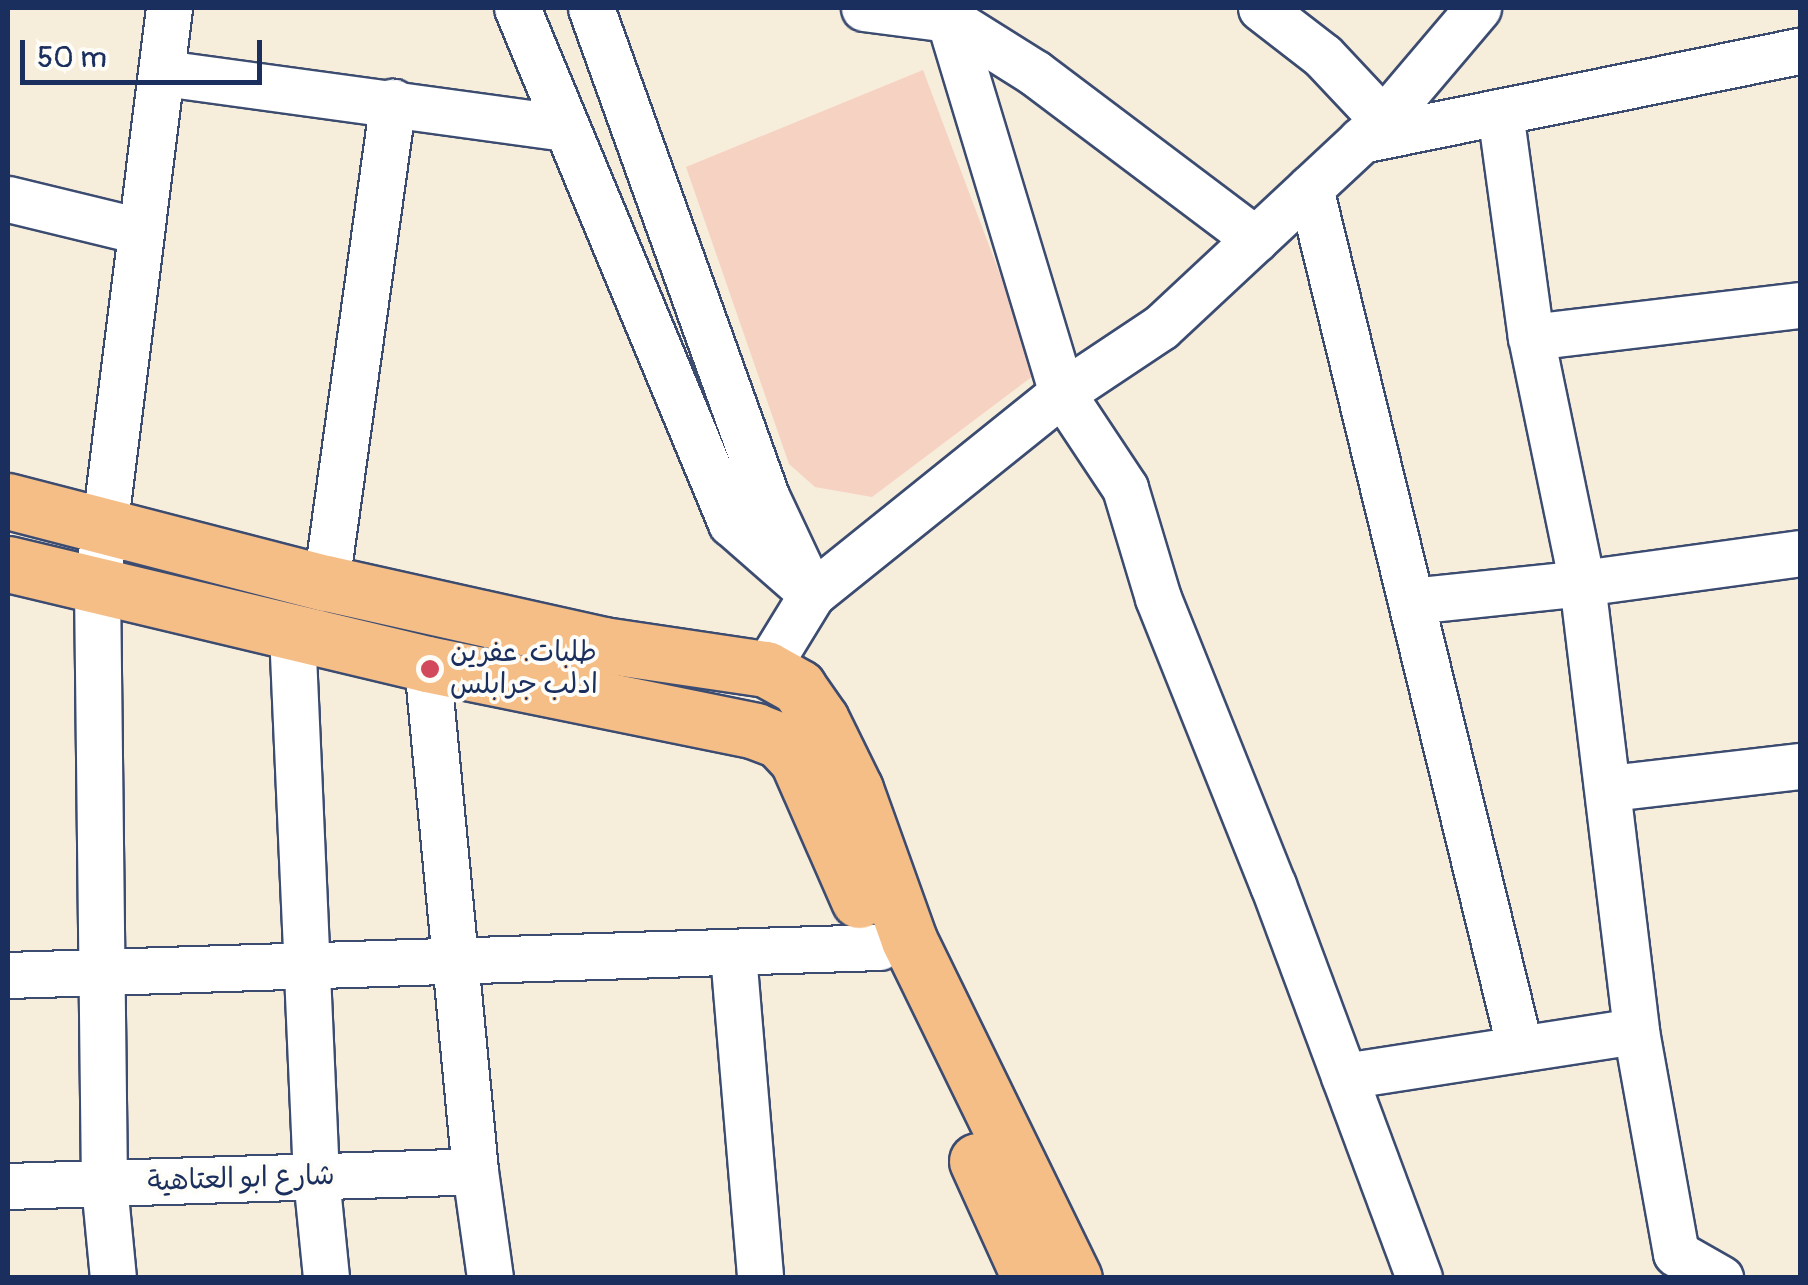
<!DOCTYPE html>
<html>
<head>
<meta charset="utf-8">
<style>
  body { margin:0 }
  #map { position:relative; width:1808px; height:1285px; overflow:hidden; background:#f7eddb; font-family:Pangolin,"Playpen Sans Arabic",sans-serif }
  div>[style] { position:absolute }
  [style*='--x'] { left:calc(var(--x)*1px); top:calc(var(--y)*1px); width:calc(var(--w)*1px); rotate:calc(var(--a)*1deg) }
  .built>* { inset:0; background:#f6d2c3 }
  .roads { filter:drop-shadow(2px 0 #3c4c71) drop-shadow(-2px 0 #3c4c71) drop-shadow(0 2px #3c4c71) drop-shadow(0 -2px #3c4c71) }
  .minor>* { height:45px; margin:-22.5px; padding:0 22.5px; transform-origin:22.5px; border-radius:22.5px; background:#fff }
  .major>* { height:55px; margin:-27.5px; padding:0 27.5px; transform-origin:27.5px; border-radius:27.5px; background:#f6be87 }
  .dots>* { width:28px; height:28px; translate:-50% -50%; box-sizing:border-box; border:5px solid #fdfcf7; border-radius:50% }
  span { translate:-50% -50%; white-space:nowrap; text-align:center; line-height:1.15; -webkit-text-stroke:8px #fdfcf7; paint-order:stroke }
  .poi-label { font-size:28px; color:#1b2f5e }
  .left { translate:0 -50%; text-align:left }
  .street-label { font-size:28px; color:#1b2f5e }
  .frame { position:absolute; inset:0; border:10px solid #1b2f5e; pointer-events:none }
  .scale { position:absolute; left:20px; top:40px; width:242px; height:45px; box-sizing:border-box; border:5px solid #1b2f5e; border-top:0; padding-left:12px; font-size:30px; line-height:35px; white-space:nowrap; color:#1b2f5e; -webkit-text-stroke:8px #fdfcf7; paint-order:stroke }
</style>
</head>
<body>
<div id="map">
  <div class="built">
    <div style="clip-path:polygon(923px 70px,1037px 373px,872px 497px,815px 487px,789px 464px,686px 167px)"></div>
  </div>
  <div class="roads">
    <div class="minor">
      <div style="--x:517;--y:8;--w:558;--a:67.44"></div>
      <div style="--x:731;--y:523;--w:108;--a:41.2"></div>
      <div style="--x:591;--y:8;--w:518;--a:70.27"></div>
      <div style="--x:766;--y:496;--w:92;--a:64.8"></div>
      <div style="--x:864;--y:8;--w:86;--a:7.4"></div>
      <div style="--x:949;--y:19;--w:391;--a:73.2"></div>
      <div style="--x:1062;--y:393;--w:114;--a:56.4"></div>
      <div style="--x:1125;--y:488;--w:115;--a:73.3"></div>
      <div style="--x:1158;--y:598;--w:309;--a:68.2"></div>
      <div style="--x:1273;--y:885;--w:419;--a:69.6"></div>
      <div style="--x:1261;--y:8;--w:78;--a:37.7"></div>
      <div style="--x:1323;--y:56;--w:88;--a:46.8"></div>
      <div style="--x:943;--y:10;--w:11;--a:56"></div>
      <div style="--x:949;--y:19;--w:102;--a:32.1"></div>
      <div style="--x:1035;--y:73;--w:276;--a:37"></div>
      <div style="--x:164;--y:73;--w:406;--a:7.8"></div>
      <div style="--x:1500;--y:112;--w:227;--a:82.2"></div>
      <div style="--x:1531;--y:337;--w:251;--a:78.3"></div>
      <div style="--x:1582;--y:583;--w:451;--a:83.1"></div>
      <div style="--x:1636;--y:1031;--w:226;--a:79.8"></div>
      <div style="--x:1676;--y:1253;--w:51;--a:29.6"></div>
      <div style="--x:1361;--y:140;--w:448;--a:-11.5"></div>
      <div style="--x:1310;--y:188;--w:886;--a:76.29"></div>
      <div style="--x:8;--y:199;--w:136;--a:13.6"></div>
      <div style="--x:1531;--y:337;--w:271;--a:-6.8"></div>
      <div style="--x:326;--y:583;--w:486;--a:-82.1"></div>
      <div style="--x:1411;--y:601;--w:172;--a:-6"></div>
      <div style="--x:1582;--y:583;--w:220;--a:-7.8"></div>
      <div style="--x:292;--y:632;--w:546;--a:87.48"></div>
      <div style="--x:316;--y:1177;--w:101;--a:84.3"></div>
      <div style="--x:427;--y:664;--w:509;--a:84.59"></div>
      <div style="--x:475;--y:1171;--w:108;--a:82"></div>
      <div style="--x:766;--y:669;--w:88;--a:-58.5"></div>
      <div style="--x:812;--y:594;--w:321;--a:-38.8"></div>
      <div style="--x:1062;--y:393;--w:119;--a:-33.7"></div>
      <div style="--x:1161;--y:327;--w:304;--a:-43"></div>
      <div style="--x:1383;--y:120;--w:147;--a:-49.7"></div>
      <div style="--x:1610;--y:788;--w:191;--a:-6.6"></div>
      <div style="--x:733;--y:954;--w:325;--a:85.2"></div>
      <div style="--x:8;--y:975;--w:872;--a:-1.84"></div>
      <div style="--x:1344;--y:1076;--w:295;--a:-8.8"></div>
      <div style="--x:8;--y:1186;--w:467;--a:-1.8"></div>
      <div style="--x:113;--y:1278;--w:94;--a:-95.5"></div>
      <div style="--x:104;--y:1184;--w:598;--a:-90.67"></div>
      <div style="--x:97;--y:586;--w:582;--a:-82.9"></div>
    </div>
    <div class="major">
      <div style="--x:8;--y:501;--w:328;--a:14.5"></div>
      <div style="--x:326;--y:583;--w:284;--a:12.6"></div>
      <div style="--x:603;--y:645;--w:165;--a:8.4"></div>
      <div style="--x:766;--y:669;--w:37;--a:29"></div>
      <div style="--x:798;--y:687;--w:40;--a:55.1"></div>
      <div style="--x:821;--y:720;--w:77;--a:63.8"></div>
      <div style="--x:855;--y:789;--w:160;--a:70.3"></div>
      <div style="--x:909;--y:940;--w:376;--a:64"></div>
      <div style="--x:8;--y:564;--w:431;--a:13.4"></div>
      <div style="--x:427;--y:664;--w:335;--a:11.5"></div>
      <div style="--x:755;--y:731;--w:26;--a:21"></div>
      <div style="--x:779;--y:740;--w:26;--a:47"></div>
      <div style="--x:797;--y:759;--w:154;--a:66.3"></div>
      <div style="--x:977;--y:1161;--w:128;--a:65.6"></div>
    </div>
  </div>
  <div class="dots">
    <div style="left:430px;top:669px;background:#d1495b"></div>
  </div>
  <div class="poi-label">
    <span class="left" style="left:450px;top:669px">طلبات. عفرين<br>ادلب جرابلس</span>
  </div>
  <div class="street-label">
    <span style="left:241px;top:1179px;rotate:-2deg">شارع ابو العتاهية</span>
  </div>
  <div class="frame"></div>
  <div class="scale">50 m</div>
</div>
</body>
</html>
